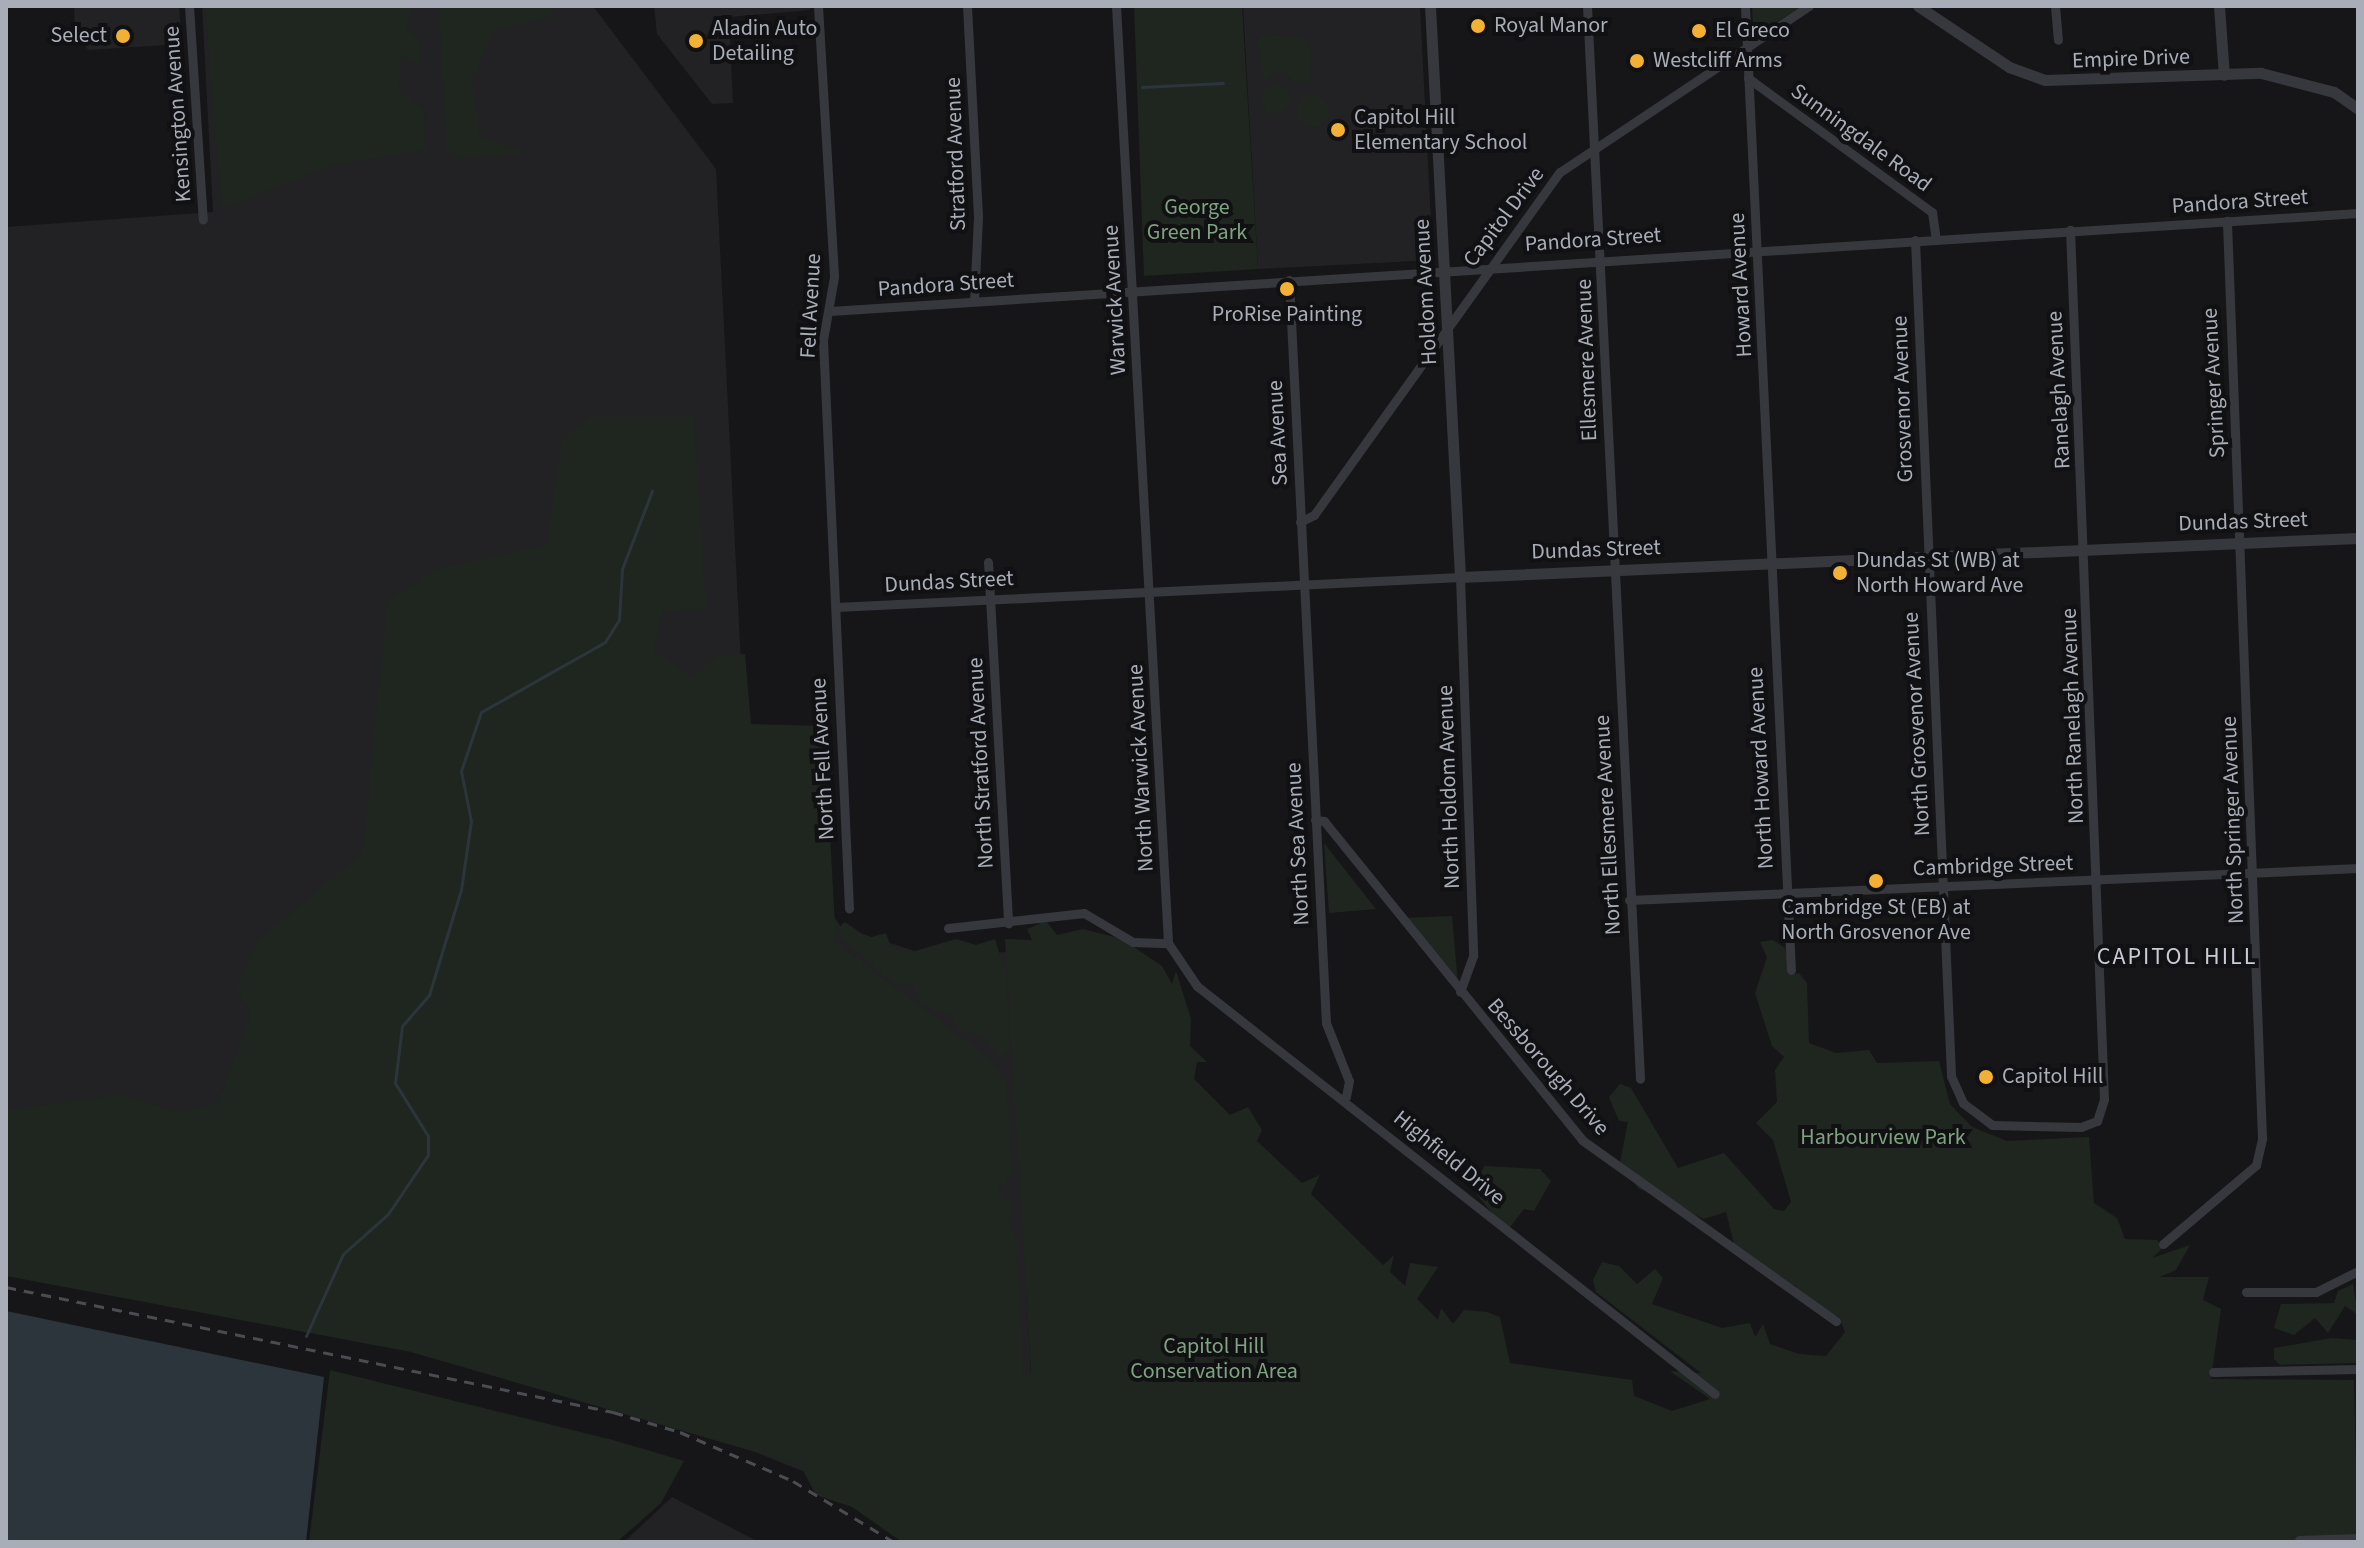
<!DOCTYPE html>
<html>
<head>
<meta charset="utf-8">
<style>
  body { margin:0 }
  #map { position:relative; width:2364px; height:1548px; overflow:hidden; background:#161618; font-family:"Source Sans 3",sans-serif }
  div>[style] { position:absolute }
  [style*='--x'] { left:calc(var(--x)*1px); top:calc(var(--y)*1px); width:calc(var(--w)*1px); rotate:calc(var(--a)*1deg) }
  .built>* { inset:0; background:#222225 }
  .green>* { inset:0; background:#1e261f }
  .round { border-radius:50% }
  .water>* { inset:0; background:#2c353c }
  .stream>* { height:3px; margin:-1.5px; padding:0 1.5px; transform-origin:1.5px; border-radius:1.5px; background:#2c353c }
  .minor>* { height:9px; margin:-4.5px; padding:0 4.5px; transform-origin:4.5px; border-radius:4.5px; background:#37383d }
  .tertiary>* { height:11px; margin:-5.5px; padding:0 5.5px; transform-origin:5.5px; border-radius:5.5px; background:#37383d }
  .rail>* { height:3px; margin-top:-1.5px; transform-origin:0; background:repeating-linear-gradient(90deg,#4a4c52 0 10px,transparent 0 18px) }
  .dots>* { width:22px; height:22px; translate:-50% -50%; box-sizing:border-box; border:4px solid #111113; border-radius:50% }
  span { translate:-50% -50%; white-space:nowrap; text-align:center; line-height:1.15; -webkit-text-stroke:8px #111113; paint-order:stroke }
  .poi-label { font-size:22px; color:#a8adb8 }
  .left { translate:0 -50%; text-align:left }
  .right { translate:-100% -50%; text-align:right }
  .street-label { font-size:22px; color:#a8adb8 }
  .park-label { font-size:22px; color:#7fa381 }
  .neighbourhood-label { font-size:24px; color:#c9ccd4; letter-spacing:2px }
  .frame { position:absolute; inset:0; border:8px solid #a8adb8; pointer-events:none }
</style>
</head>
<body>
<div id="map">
  <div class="built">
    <div style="clip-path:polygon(74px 6px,179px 6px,182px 44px,88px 50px,75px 31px)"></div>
    <div style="clip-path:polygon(202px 6px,593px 6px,716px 169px,745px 743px,790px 851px,841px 927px,927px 955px,1008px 952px,1040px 1542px,812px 1475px,632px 1402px,271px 1319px,6px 1270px,6px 227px,213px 212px)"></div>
    <div style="clip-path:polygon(654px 6px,810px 6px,810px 10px,729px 17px,733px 103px,712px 104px,657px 34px)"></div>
    <div style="clip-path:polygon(1243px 6px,1420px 6px,1433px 260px,1258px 269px)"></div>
    <div style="clip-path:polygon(672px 1497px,759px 1542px,624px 1542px)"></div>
  </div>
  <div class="green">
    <div style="clip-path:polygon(205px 6px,415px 6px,406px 28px,420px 41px,421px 67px,401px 56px,399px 90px,424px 112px,426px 150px,334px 165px,222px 209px)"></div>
    <div style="clip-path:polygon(439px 6px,551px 6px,555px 16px,494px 31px,472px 80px,480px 137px,530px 154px,460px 158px,446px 150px)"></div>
    <div style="clip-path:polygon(1134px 6px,1242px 6px,1258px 269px,1144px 276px)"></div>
    <div style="clip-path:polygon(1752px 6px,1802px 6px,1764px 30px,1753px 25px)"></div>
    <div style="clip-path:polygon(1263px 35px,1301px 37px,1311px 49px,1310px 81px,1294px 83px,1283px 70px,1264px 81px,1257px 42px)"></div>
    <div class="round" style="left:1261px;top:84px;width:30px;height:30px"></div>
    <div class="round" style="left:1297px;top:95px;width:32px;height:32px"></div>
    <div style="clip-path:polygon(589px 417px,694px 417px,706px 609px,662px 611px,654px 650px,691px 678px,717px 656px,745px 654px,751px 724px,824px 726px,836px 943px,991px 1060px,1006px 1083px,1013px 1171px,997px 1191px,1013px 1207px,1008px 1222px,1017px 1241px,1023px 1375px,1031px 1373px,1005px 939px,1032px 940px,1027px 929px,1046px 921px,1057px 935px,1083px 929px,1122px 939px,1162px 966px,1172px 984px,1176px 971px,1191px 1019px,1190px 1046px,1207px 1062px,1197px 1062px,1194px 1079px,1230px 1115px,1248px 1107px,1262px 1130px,1257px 1141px,1302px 1183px,1320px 1175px,1311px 1194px,1383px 1265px,1394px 1255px,1390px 1272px,1405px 1286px,1410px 1263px,1438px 1267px,1417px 1299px,1438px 1320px,1441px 1308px,1453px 1324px,1464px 1310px,1487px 1312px,1500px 1317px,1510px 1363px,1632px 1380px,1634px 1396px,1672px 1411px,1710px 1399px,1670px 1371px,1701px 1373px,1596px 1292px,1593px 1280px,1602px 1262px,1619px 1266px,1637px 1284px,1655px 1269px,1663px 1278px,1652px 1304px,1722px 1328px,1750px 1323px,1755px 1337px,1763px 1324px,1770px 1344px,1799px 1354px,1826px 1356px,1845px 1332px,1839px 1317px,1801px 1299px,1796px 1286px,1779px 1283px,1734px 1244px,1726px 1212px,1704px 1219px,1638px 1188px,1620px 1162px,1628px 1122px,1619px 1121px,1609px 1097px,1620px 1084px,1631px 1088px,1678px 1168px,1724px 1153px,1774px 1209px,1784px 1211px,1791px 1202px,1773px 1140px,1756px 1123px,1777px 1102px,1775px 1070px,1784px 1057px,1772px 1046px,1755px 993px,1767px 957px,1760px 942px,1773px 940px,1785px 948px,1790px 975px,1799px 973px,1807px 983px,1809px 1043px,1836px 1053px,1869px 1050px,1877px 1063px,1939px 1061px,1950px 1104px,1972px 1127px,2007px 1141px,2089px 1137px,2094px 1203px,2117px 1218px,2125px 1239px,2157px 1240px,2163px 1248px,2152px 1258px,2190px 1245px,2176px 1270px,2160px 1277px,2209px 1277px,2203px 1300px,2221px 1309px,2211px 1379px,2354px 1380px,2358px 1542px,902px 1542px,852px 1507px,816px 1495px,800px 1465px,411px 1352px,6px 1276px,6px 1110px,121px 1095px,178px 1112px,218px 1103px,251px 1014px,237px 987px,257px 942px,363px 853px,387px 602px,436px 570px,547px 544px,562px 440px)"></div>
    <div style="clip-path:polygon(1324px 843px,1376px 909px,1329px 913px)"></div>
    <div style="clip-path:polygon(1452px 916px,1458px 984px,1403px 918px)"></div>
    <div style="clip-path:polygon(845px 922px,868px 938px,886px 933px,891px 947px,908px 953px,956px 939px,976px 945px,995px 939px,1007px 979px,1010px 1050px,1001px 1059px,982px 1037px,959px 1030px,952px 1016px,920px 1004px,913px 984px,894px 984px,843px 939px,838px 928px)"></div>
    <div style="clip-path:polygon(1484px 1166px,1540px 1169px,1551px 1181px,1534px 1211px,1524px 1209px,1507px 1231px,1474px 1191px)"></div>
    <div style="clip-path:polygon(2353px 1284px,2358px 1315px,2345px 1306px,2328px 1333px,2315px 1318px,2294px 1335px,2274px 1328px,2281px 1304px,2334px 1303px,2338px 1291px)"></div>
    <div style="clip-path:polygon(2332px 1338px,2358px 1340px,2358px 1363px,2280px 1365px,2274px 1359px,2274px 1348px)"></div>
    <div style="clip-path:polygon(330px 1370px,613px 1440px,684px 1461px,661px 1503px,617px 1542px,309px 1542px)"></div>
  </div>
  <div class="water">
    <div style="clip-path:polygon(6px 1311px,324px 1377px,306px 1542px,6px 1542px)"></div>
  </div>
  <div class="stream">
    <div style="--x:1142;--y:87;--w:81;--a:-2.8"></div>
    <div style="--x:306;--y:1336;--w:90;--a:-65.7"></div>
    <div style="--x:343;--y:1254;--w:60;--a:-41.6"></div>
    <div style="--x:388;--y:1214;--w:71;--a:-55.9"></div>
    <div style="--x:428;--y:1155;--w:19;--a:-90"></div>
    <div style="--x:428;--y:1136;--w:62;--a:-121.9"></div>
    <div style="--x:395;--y:1083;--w:57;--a:-83"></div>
    <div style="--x:402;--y:1026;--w:41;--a:-48.9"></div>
    <div style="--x:429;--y:995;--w:110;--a:-73.1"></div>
    <div style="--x:461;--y:890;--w:70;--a:-81.8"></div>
    <div style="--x:471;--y:821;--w:51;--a:-101.3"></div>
    <div style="--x:461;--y:771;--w:62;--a:-71.3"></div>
    <div style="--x:481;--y:712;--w:142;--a:-29.4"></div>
    <div style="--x:605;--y:642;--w:26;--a:-58"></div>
    <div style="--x:619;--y:620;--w:51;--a:-86.6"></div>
    <div style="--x:622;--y:569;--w:84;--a:-69"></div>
  </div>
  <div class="minor">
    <div style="--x:189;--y:6;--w:214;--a:86.3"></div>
    <div style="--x:818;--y:6;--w:271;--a:86.6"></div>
    <div style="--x:834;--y:277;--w:64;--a:99.9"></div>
    <div style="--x:823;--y:340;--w:569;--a:87.38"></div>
    <div style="--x:967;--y:6;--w:211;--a:87"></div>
    <div style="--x:978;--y:217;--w:84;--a:92.7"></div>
    <div style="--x:1116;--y:6;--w:938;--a:86.82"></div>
    <div style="--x:1168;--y:943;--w:52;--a:56"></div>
    <div style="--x:1197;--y:986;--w:659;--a:38.23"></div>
    <div style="--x:1587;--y:6;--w:1074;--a:87.17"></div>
    <div style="--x:1745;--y:6;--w:965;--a:87.27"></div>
    <div style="--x:2055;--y:6;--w:34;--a:85"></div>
    <div style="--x:1748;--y:78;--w:228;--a:36.1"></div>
    <div style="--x:1932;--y:212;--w:27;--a:82"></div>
    <div style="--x:1915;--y:240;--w:837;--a:87.53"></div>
    <div style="--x:1951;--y:1076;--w:30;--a:66"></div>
    <div style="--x:1963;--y:1103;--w:36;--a:37"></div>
    <div style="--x:1992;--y:1125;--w:89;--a:1.3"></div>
    <div style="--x:2081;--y:1127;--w:17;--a:-21"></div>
    <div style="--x:2097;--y:1121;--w:23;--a:-72"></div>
    <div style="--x:2104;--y:1099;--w:870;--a:-92.24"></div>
    <div style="--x:1289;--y:280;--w:744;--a:87.15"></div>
    <div style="--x:1326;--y:1023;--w:62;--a:68.4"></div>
    <div style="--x:1349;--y:1081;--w:16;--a:101"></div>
    <div style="--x:830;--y:311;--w:1531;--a:-3.67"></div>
    <div style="--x:1300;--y:522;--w:16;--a:-27"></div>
    <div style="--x:1314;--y:515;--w:422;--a:-54.4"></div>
    <div style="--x:1560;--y:172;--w:299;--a:-33.7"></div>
    <div style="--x:988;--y:562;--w:362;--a:86.8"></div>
    <div style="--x:836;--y:607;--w:625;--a:-2.75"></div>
    <div style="--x:1460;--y:577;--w:379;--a:88"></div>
    <div style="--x:1473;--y:956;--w:38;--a:110"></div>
    <div style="--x:1315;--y:820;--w:9;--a:6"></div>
    <div style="--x:1324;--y:821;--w:410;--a:51"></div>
    <div style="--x:1582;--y:1140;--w:312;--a:35.5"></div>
    <div style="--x:1629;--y:900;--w:730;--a:-2.51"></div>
    <div style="--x:948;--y:928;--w:137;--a:-6.3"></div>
    <div style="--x:1084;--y:913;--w:57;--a:30.6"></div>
    <div style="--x:1133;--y:942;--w:35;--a:2"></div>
    <div style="--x:2163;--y:1244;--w:122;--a:-40.3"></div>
    <div style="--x:2256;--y:1165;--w:28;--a:-77"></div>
    <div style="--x:2262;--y:1138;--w:918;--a:-92.19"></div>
    <div style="--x:2246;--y:1292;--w:70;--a:0"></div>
    <div style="--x:2316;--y:1292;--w:47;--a:-26.6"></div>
    <div style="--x:2213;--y:1372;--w:145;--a:-1.2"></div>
    <div style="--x:2299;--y:1540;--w:59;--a:-1.9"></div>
  </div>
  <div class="tertiary">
    <div style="--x:1430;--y:6;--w:572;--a:86.99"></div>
    <div style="--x:1460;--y:577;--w:899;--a:-2.49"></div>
    <div style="--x:1918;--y:6;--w:110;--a:33.8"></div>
    <div style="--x:2009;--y:67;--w:38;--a:20"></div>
    <div style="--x:2045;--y:80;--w:216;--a:-1.9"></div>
    <div style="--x:2261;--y:73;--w:75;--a:14.6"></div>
    <div style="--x:2334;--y:92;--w:29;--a:35"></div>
    <div style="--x:2219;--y:6;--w:69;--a:85.9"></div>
  </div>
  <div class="rail">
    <div style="--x:6;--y:1287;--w:620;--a:11.64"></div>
    <div style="--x:613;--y:1412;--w:70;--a:16.6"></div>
    <div style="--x:680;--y:1432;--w:123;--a:23.4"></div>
    <div style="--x:793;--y:1481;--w:118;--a:31.1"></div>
  </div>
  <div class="dots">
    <div style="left:1478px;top:26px;background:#f2b134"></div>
    <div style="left:1699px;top:31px;background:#f2b134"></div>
    <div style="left:123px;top:36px;background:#f2b134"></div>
    <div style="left:696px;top:41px;background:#f2b134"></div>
    <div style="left:1637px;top:61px;background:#f2b134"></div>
    <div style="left:1338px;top:130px;background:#f2b134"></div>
    <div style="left:1287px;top:289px;background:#f2b134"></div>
    <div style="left:1840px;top:573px;background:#f2b134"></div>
    <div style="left:1876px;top:881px;background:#f2b134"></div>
    <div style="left:1986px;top:1077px;background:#f2b134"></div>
  </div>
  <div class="poi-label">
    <span class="left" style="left:1494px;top:26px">Royal Manor</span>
    <span class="left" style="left:712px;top:41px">Aladin Auto<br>Detailing</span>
    <span class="left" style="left:1715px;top:31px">El Greco</span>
    <span class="right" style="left:107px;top:36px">Select</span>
    <span class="left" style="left:1653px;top:61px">Westcliff Arms</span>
    <span class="left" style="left:1354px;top:130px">Capitol Hill<br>Elementary School</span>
    <span style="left:1287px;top:315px">ProRise Painting</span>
    <span class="left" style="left:1856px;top:573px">Dundas St (WB) at<br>North Howard Ave</span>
    <span style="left:1876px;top:920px">Cambridge St (EB) at<br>North Grosvenor Ave</span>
    <span class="left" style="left:2002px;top:1077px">Capitol Hill</span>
  </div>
  <div class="street-label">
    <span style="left:2131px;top:59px;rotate:-2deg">Empire Drive</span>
    <span style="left:178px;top:114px;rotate:-94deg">Kensington Avenue</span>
    <span style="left:1861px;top:138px;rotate:36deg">Sunningdale Road</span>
    <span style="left:956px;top:154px;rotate:-92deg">Stratford Avenue</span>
    <span style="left:2240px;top:202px;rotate:-4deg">Pandora Street</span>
    <span style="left:1504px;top:217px;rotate:-53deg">Capitol Drive</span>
    <span style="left:1593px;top:240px;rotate:-4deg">Pandora Street</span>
    <span style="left:946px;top:285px;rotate:-4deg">Pandora Street</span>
    <span style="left:1741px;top:285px;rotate:-93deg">Howard Avenue</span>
    <span style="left:1426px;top:292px;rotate:-93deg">Holdom Avenue</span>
    <span style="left:1115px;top:300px;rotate:-93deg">Warwick Avenue</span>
    <span style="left:811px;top:306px;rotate:-87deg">Fell Avenue</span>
    <span style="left:1587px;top:360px;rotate:-92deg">Ellesmere Avenue</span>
    <span style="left:2214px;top:383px;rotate:-93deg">Springer Avenue</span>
    <span style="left:2059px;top:390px;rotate:-93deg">Ranelagh Avenue</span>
    <span style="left:1903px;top:399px;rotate:-92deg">Grosvenor Avenue</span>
    <span style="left:1278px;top:433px;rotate:-93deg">Sea Avenue</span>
    <span style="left:2243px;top:522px;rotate:-2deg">Dundas Street</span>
    <span style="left:1596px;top:550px;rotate:-2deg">Dundas Street</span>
    <span style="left:949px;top:582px;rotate:-3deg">Dundas Street</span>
    <span style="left:2073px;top:716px;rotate:-92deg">North Ranelagh Avenue</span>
    <span style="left:1917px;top:724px;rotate:-93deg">North Grosvenor Avenue</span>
    <span style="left:823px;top:759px;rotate:-93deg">North Fell Avenue</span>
    <span style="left:981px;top:763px;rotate:-93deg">North Stratford Avenue</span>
    <span style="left:1141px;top:768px;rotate:-93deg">North Warwick Avenue</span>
    <span style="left:1761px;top:768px;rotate:-93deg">North Howard Avenue</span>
    <span style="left:1449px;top:787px;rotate:-92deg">North Holdom Avenue</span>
    <span style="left:2233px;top:820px;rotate:-92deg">North Springer Avenue</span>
    <span style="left:1608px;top:825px;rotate:-93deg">North Ellesmere Avenue</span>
    <span style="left:1298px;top:844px;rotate:-93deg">North Sea Avenue</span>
    <span style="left:1993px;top:866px;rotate:-2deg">Cambridge Street</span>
    <span style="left:1548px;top:1067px;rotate:49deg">Bessborough Drive</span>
    <span style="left:1449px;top:1158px;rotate:39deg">Highfield Drive</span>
  </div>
  <div class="park-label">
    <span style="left:1197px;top:220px">George<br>Green Park</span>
    <span style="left:1883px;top:1138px">Harbourview Park</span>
    <span style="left:1214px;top:1359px">Capitol Hill<br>Conservation Area</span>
  </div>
  <div class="neighbourhood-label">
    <span style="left:2177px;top:957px">CAPITOL HILL</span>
  </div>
  <div class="frame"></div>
</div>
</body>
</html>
